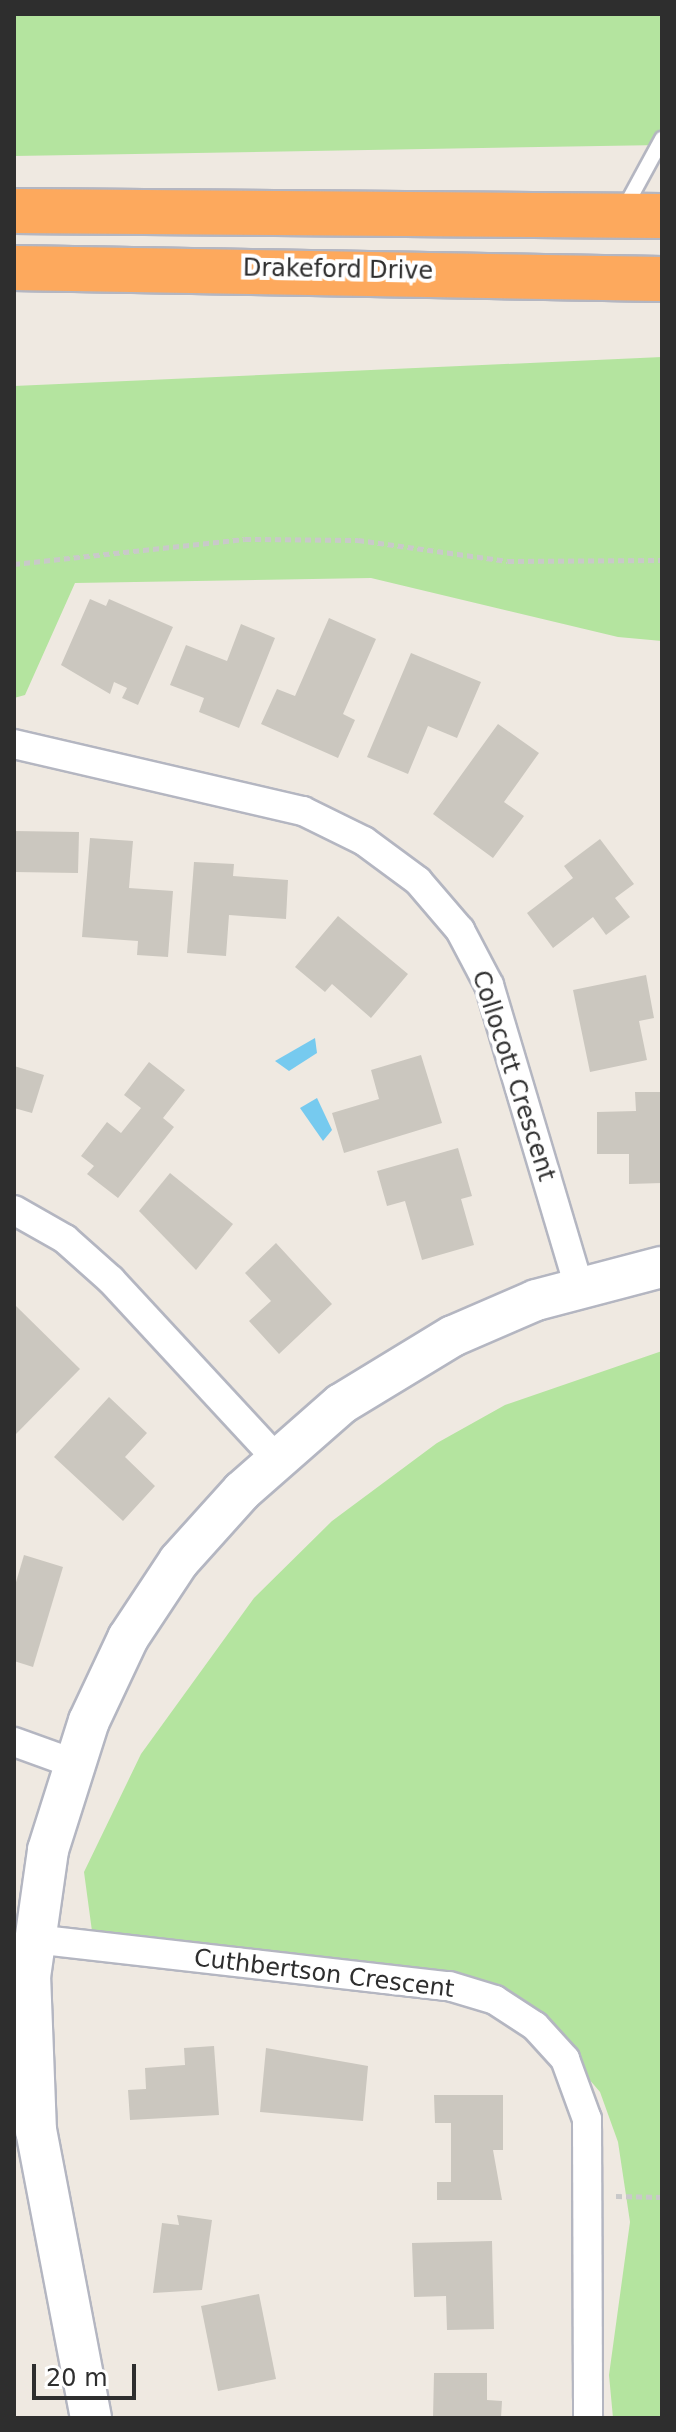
<!DOCTYPE html>
<html>
<head>
<meta charset="utf-8">
<style>
  body { margin:0 }
  #map { position:relative; width:676px; height:2432px; overflow:hidden; background:#efe9e1; font-family:"DejaVu Sans",sans-serif }
  div>[style] { position:absolute }
  [style*='--x'] { left:calc(var(--x)*1px); top:calc(var(--y)*1px); width:calc(var(--w)*1px); rotate:calc(var(--a)*1deg) }
  .green>* { inset:0; background:#b4e49f }
  .water>* { inset:0; background:#76caef }
  .building>* { inset:0; background:#cbc7bf }
  .path>* { height:5px; margin-top:-2.5px; transform-origin:0; background:repeating-linear-gradient(90deg,#c9c9c9 0 6px,transparent 0 10px) }
  .roads { filter:drop-shadow(2px 0 #b4b6c1) drop-shadow(-2px 0 #b4b6c1) drop-shadow(0 2px #b4b6c1) drop-shadow(0 -2px #b4b6c1) }
  .lane>* { height:14px; margin:-7px; padding:0 7px; transform-origin:7px; border-radius:7px; background:#fff }
  .street>* { height:28px; margin:-14px; padding:0 14px; transform-origin:14px; border-radius:14px; background:#fff }
  .secondary>* { height:40px; margin:-20px; padding:0 20px; transform-origin:20px; border-radius:20px; background:#fff }
  .highway>* { height:44px; margin:-22px; padding:0 22px; transform-origin:22px; border-radius:22px; background:#fda95d }
  span { translate:-50% -50%; white-space:nowrap; text-align:center; line-height:1.15; -webkit-text-stroke:8px #fff; paint-order:stroke }
  .street-label { font-size:24px; color:#2e2e2e }
  .frame { position:absolute; inset:0; border:16px solid #2e2e2e; pointer-events:none }
  .scale { position:absolute; left:32px; top:2364px; width:104px; height:36px; box-sizing:border-box; border:4px solid #2e2e2e; border-top:0; padding-left:10px; font-size:24px; line-height:28px; white-space:nowrap; color:#2e2e2e; -webkit-text-stroke:6px #fff; paint-order:stroke }
</style>
</head>
<body>
<div id="map">
  <div class="green">
    <div style="clip-path:polygon(14px 14px,662px 14px,662px 145px,14px 156px)"></div>
    <div style="clip-path:polygon(662px 357px,662px 641px,618px 637px,371px 578px,75px 583px,25px 695px,14px 698px,14px 386px)"></div>
    <div style="clip-path:polygon(662px 1351px,662px 2418px,613px 2418px,609px 2375px,630px 2222px,618px 2142px,600px 2092px,559px 2044px,462px 1991px,94px 1946px,84px 1872px,141px 1754px,254px 1598px,332px 1521px,437px 1443px,505px 1405px)"></div>
  </div>
  <div class="water">
    <div style="clip-path:polygon(315px 1038px,317px 1053px,289px 1071px,275px 1061px)"></div>
    <div style="clip-path:polygon(317px 1098px,332px 1130px,323px 1141px,300px 1108px)"></div>
  </div>
  <div class="building">
    <div style="clip-path:polygon(90px 599px,106px 606px,109px 599px,173px 627px,138px 705px,122px 698px,127px 688px,114px 682px,110px 694px,61px 665px)"></div>
    <div style="clip-path:polygon(329px 618px,376px 639px,343px 714px,355px 720px,338px 758px,261px 724px,277px 689px,295px 696px)"></div>
    <div style="clip-path:polygon(241px 624px,275px 638px,239px 728px,199px 712px,204px 698px,170px 685px,186px 645px,227px 661px)"></div>
    <div style="clip-path:polygon(411px 653px,481px 682px,457px 738px,428px 726px,408px 774px,367px 757px)"></div>
    <div style="clip-path:polygon(498px 724px,539px 753px,504px 802px,524px 816px,493px 858px,433px 814px)"></div>
    <div style="clip-path:polygon(14px 831px,79px 832px,78px 873px,14px 872px)"></div>
    <div style="clip-path:polygon(90px 838px,133px 841px,129px 888px,173px 891px,168px 957px,137px 955px,138px 941px,82px 937px)"></div>
    <div style="clip-path:polygon(600px 839px,634px 884px,615px 898px,630px 917px,606px 935px,593px 917px,553px 948px,527px 913px,573px 878px,564px 866px)"></div>
    <div style="clip-path:polygon(194px 862px,234px 864px,233px 876px,288px 880px,286px 919px,229px 915px,226px 956px,187px 953px)"></div>
    <div style="clip-path:polygon(338px 916px,408px 974px,371px 1018px,332px 984px,325px 992px,295px 967px)"></div>
    <div style="clip-path:polygon(646px 975px,654px 1018px,639px 1021px,647px 1060px,590px 1072px,573px 990px)"></div>
    <div style="clip-path:polygon(421px 1055px,442px 1123px,344px 1153px,332px 1113px,379px 1099px,371px 1070px)"></div>
    <div style="clip-path:polygon(149px 1062px,185px 1090px,163px 1118px,174px 1127px,118px 1198px,87px 1174px,94px 1166px,81px 1156px,107px 1122px,121px 1133px,141px 1108px,124px 1095px)"></div>
    <div style="clip-path:polygon(14px 1066px,44px 1075px,32px 1113px,14px 1108px)"></div>
    <div style="clip-path:polygon(635px 1092px,662px 1092px,662px 1183px,629px 1184px,629px 1154px,597px 1154px,597px 1112px,636px 1111px)"></div>
    <div style="clip-path:polygon(458px 1148px,472px 1196px,461px 1199px,474px 1245px,422px 1260px,405px 1201px,387px 1206px,377px 1171px)"></div>
    <div style="clip-path:polygon(170px 1173px,233px 1224px,196px 1270px,139px 1211px)"></div>
    <div style="clip-path:polygon(276px 1243px,332px 1304px,279px 1354px,249px 1321px,271px 1301px,245px 1273px)"></div>
    <div style="clip-path:polygon(14px 1304px,80px 1369px,14px 1436px)"></div>
    <div style="clip-path:polygon(109px 1397px,147px 1433px,125px 1457px,155px 1486px,123px 1521px,54px 1457px)"></div>
    <div style="clip-path:polygon(24px 1555px,63px 1567px,33px 1667px,14px 1661px,14px 1589px)"></div>
    <div style="clip-path:polygon(214px 2046px,219px 2115px,130px 2120px,128px 2090px,146px 2089px,145px 2068px,185px 2065px,184px 2048px)"></div>
    <div style="clip-path:polygon(266px 2048px,368px 2066px,363px 2121px,260px 2112px)"></div>
    <div style="clip-path:polygon(434px 2095px,503px 2095px,503px 2150px,493px 2150px,502px 2200px,437px 2200px,437px 2182px,451px 2182px,451px 2123px,435px 2123px)"></div>
    <div style="clip-path:polygon(177px 2215px,212px 2220px,202px 2290px,153px 2293px,162px 2223px,179px 2225px)"></div>
    <div style="clip-path:polygon(492px 2241px,494px 2329px,447px 2330px,446px 2296px,414px 2297px,412px 2243px)"></div>
    <div style="clip-path:polygon(259px 2294px,276px 2379px,218px 2391px,201px 2306px)"></div>
    <div style="clip-path:polygon(434px 2373px,487px 2373px,487px 2400px,502px 2401px,501px 2418px,433px 2418px)"></div>
  </div>
  <div class="path">
    <div style="--x:14;--y:564;--w:232;--a:-6.2"></div>
    <div style="--x:245;--y:539;--w:113;--a:0.5"></div>
    <div style="--x:358;--y:540;--w:151;--a:8"></div>
    <div style="--x:508;--y:561;--w:154;--a:-0.4"></div>
    <div style="--x:616;--y:2196;--w:46;--a:1.2"></div>
  </div>
  <div class="roads">
    <div class="lane">
      <div style="--x:624;--y:209;--w:80;--a:-61.5"></div>
    </div>
    <div class="street">
      <div style="--x:14;--y:744;--w:297;--a:13.1"></div>
      <div style="--x:303;--y:811;--w:68;--a:26.2"></div>
      <div style="--x:364;--y:841;--w:67;--a:36.5"></div>
      <div style="--x:418;--y:881;--w:65;--a:49.4"></div>
      <div style="--x:460;--y:930;--w:62;--a:62.2"></div>
      <div style="--x:489;--y:985;--w:314;--a:73.4"></div>
      <div style="--x:14;--y:1210;--w:59;--a:29.6"></div>
      <div style="--x:65;--y:1239;--w:62;--a:41.7"></div>
      <div style="--x:111;--y:1280;--w:244;--a:47.2"></div>
      <div style="--x:14;--y:1742;--w:65;--a:19.8"></div>
      <div style="--x:34;--y:1939;--w:418;--a:6.5"></div>
      <div style="--x:449;--y:1986;--w:48;--a:16.9"></div>
      <div style="--x:495;--y:2000;--w:48;--a:33"></div>
      <div style="--x:535;--y:2026;--w:45;--a:47.7"></div>
      <div style="--x:565;--y:2059;--w:64;--a:69.9"></div>
      <div style="--x:587;--y:2119;--w:299;--a:89.8"></div>
    </div>
    <div class="secondary">
      <div style="--x:91;--y:2418;--w:292;--a:-100.8"></div>
      <div style="--x:36;--y:2131;--w:154;--a:-92.2"></div>
      <div style="--x:30;--y:1977;--w:128;--a:-81.9"></div>
      <div style="--x:48;--y:1850;--w:135;--a:-72.4"></div>
      <div style="--x:89;--y:1721;--w:92;--a:-64.8"></div>
      <div style="--x:128;--y:1638;--w:92;--a:-56.5"></div>
      <div style="--x:179;--y:1561;--w:94;--a:-48"></div>
      <div style="--x:242;--y:1491;--w:132;--a:-41.3"></div>
      <div style="--x:341;--y:1404;--w:131;--a:-31.3"></div>
      <div style="--x:453;--y:1336;--w:90;--a:-23.4"></div>
      <div style="--x:536;--y:1300;--w:130;--a:-14.7"></div>
    </div>
    <div class="highway">
      <div style="--x:14;--y:211;--w:648;--a:0.44"></div>
      <div style="--x:14;--y:268;--w:648;--a:0.97"></div>
    </div>
  </div>
  <div class="street-label">
    <span style="left:338px;top:270px;rotate:1deg">Drakeford Drive</span>
    <span style="left:513px;top:1076px;rotate:72deg">Collocott Crescent</span>
    <span style="left:324px;top:1974px;rotate:7deg">Cuthbertson Crescent</span>
  </div>
  <div class="frame"></div>
  <div class="scale">20 m</div>
</div>
</body>
</html>
